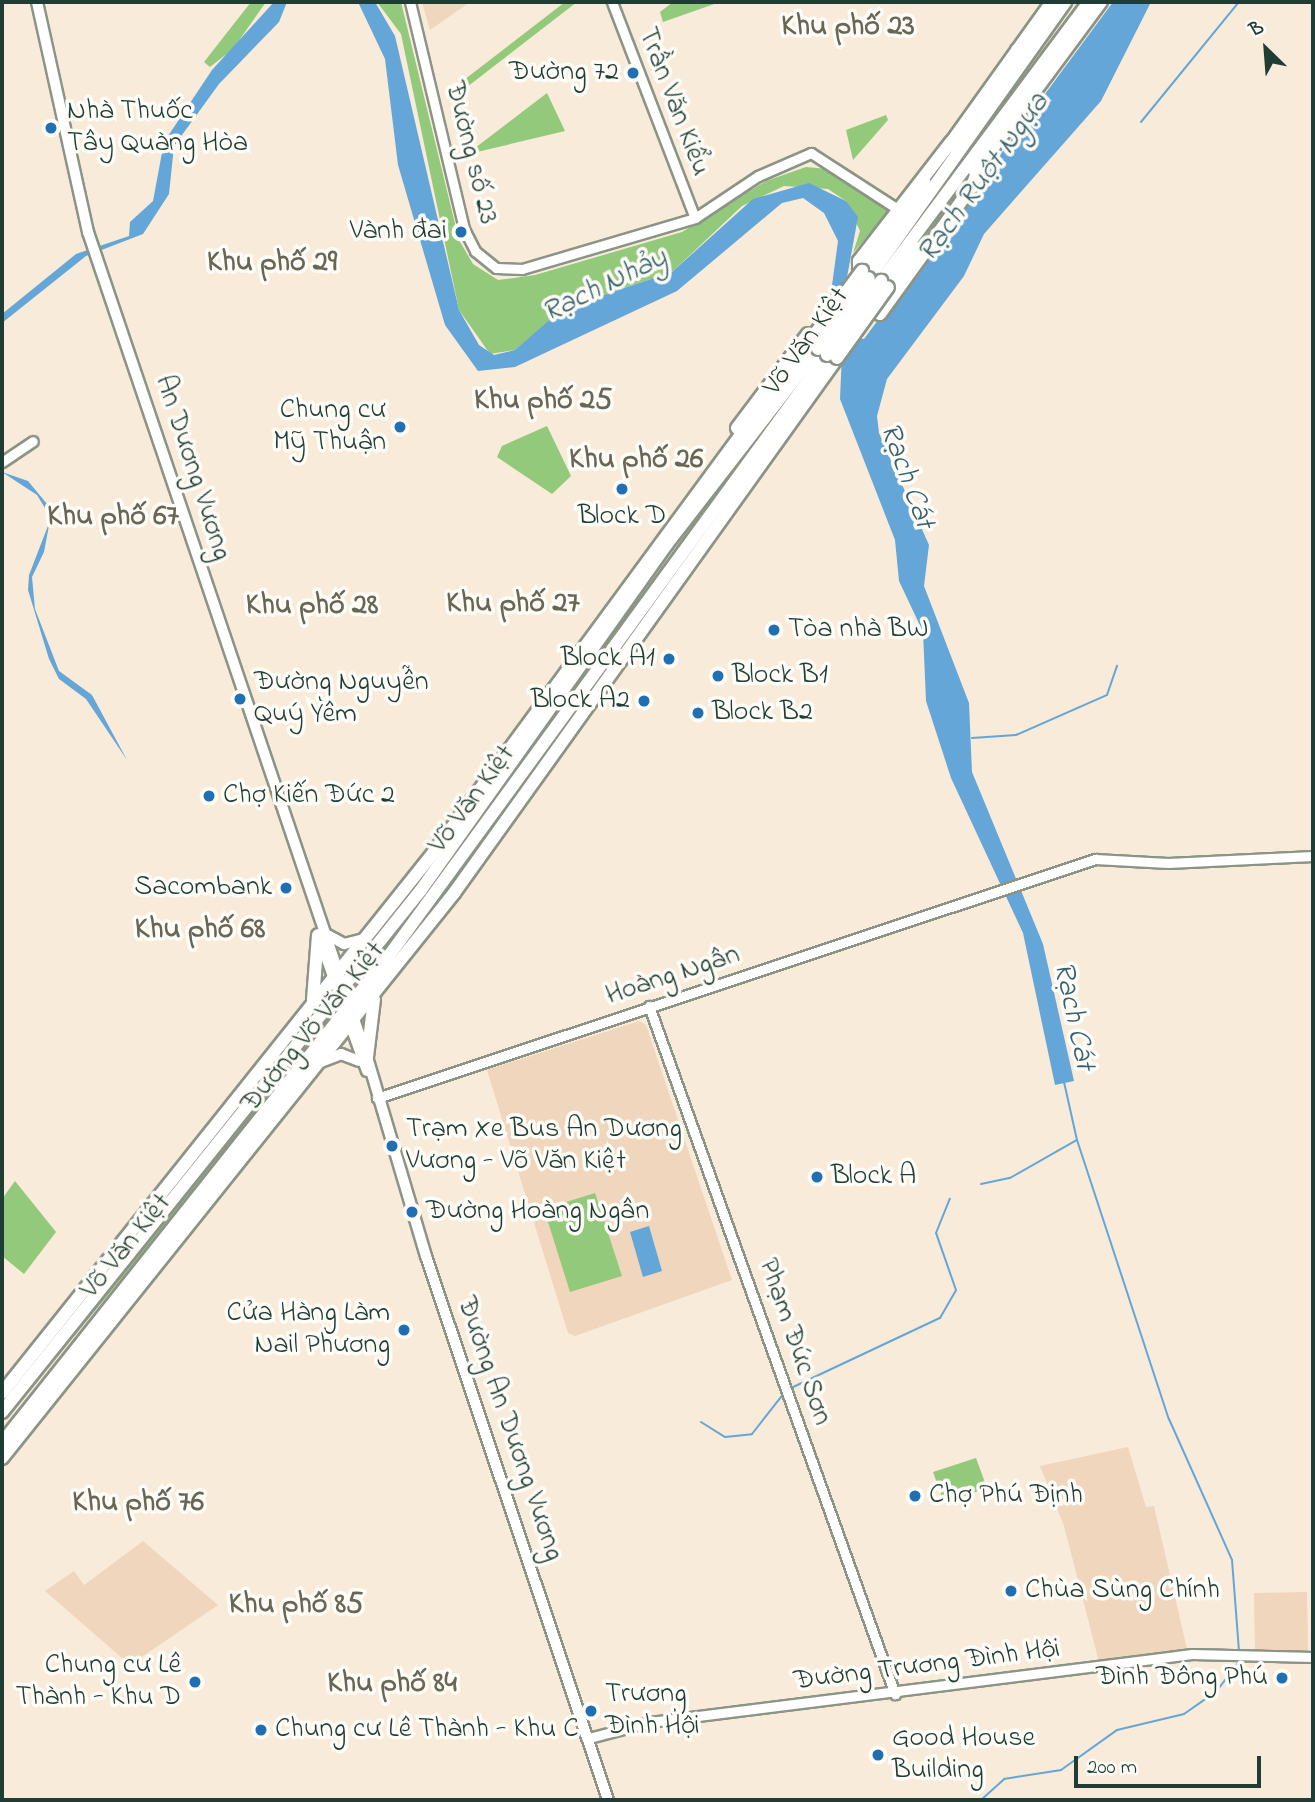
<!DOCTYPE html>
<html>
<head>
<meta charset="utf-8">
<style>
  body { margin:0 }
  #map { position:relative; width:1315px; height:1802px; overflow:hidden; background:#f8ebd9; font-family:"Indie Flower",sans-serif }
  div>[style] { position:absolute }
  [style*='--x'] { left:calc(var(--x)*1px); top:calc(var(--y)*1px); width:calc(var(--w)*1px); rotate:calc(var(--a)*1deg) }
  .built>* { inset:0; background:#efd6bc }
  .green>* { inset:0; background:#93c97b }
  .water>* { inset:0; background:#64a6d8 }
  .stream>* { height:2px; margin:-1px; padding:0 1px; transform-origin:1px; border-radius:1px; background:#64a6d8 }
  .roads { filter:drop-shadow(2px 0 #8c9486) drop-shadow(-2px 0 #8c9486) drop-shadow(0 2px #8c9486) drop-shadow(0 -2px #8c9486) }
  .tertiary>* { height:9px; margin:-4.5px; padding:0 4.5px; transform-origin:4.5px; border-radius:4.5px; background:#fff }
  .secondary>* { height:10px; margin:-5px; padding:0 5px; transform-origin:5px; border-radius:5px; background:#fff }
  .primary>* { height:12px; margin:-6px; padding:0 6px; transform-origin:6px; border-radius:6px; background:#fff }
  .trunk>* { height:12px; margin:-6px; padding:0 6px; transform-origin:6px; border-radius:6px; background:#fff }
  .bridges { filter:drop-shadow(2px 0 #8c9486) drop-shadow(-2px 0 #8c9486) drop-shadow(0 2px #8c9486) drop-shadow(0 -2px #8c9486) }
  .primary-bridge>* { height:12px; margin:-6px; padding:0 6px; transform-origin:6px; border-radius:6px; background:#fff }
  .trunk-bridge>* { height:12px; margin:-6px; padding:0 6px; transform-origin:6px; border-radius:6px; background:#fff }
  .dots>* { width:19px; height:19px; translate:-50% -50%; box-sizing:border-box; border:4px solid #fdfcf7; border-radius:50% }
  span { translate:-50% -50%; white-space:nowrap; text-align:center; line-height:1.15; -webkit-text-stroke:7px #fdfcf7; paint-order:stroke }
  .poi-label { font-size:28px; color:#1f3d34 }
  .right { translate:-100% -50%; text-align:right }
  .left { translate:0 -50%; text-align:left }
  .street-label { font-size:28px; color:#1f3d34 }
  .neighbourhood-label { font-size:30px; color:#6a6656; font-weight:700 }
  .water-label { font-size:30px; color:#37626d; font-style:italic }
  .frame { position:absolute; inset:0; border:4px solid #1f3d34; pointer-events:none }
  .north { position:absolute; left:1231px; top:14px; width:70px; height:70px; -webkit-text-stroke:5px #fdfcf7; paint-order:stroke; rotate:335deg; font-size:19px; font-weight:700; line-height:28px; text-align:center; color:#1f3d34 }
  .north::after { content:''; display:block; margin:auto; width:24px; height:32px; background:#1f3d34; clip-path:polygon(50% 0,100% 100%,50% 72%,0 100%) }
  .scale { position:absolute; left:1074px; top:1756px; width:187px; height:32px; box-sizing:border-box; border:4px solid #1f3d34; border-top:0; padding-left:9px; font-size:21px; line-height:24px; white-space:nowrap; color:#1f3d34; -webkit-text-stroke:5px #fdfcf7; paint-order:stroke }
</style>
</head>
<body>
<div id="map">
  <div class="built">
    <div style="clip-path:polygon(422px 2px,470px 2px,430px 30px)"></div>
    <div style="clip-path:polygon(639px 1021px,646px 1025px,732px 1280px,575px 1336px,568px 1333px,487px 1070px)"></div>
    <div style="clip-path:polygon(1128px 1447px,1146px 1507px,1154px 1506px,1187px 1649px,1099px 1662px,1064px 1526px,1040px 1466px)"></div>
    <div style="clip-path:polygon(143px 1541px,218px 1605px,130px 1665px,45px 1591px,74px 1571px,84px 1585px)"></div>
    <div style="clip-path:polygon(1307px 1592px,1308px 1652px,1255px 1653px,1254px 1593px)"></div>
  </div>
  <div class="green">
    <div style="clip-path:polygon(251px 2px,266px 2px,233px 49px,210px 67px,204px 62px)"></div>
    <div style="clip-path:polygon(377px 2px,401px 2px,459px 240px,473px 264px,498px 280px,535px 275px,682px 232px,766px 181px,806px 167px,827px 169px,889px 211px,853px 253px,860px 231px,846px 201px,828px 189px,784px 186px,742px 206px,672px 272px,567px 307px,515px 350px,490px 354px,459px 310px,401px 34px)"></div>
    <div style="clip-path:polygon(565px 2px,577px 2px,449px 101px,447px 93px)"></div>
    <div style="clip-path:polygon(673px 2px,720px 2px,663px 22px,660px 12px)"></div>
    <div style="clip-path:polygon(547px 93px,565px 131px,477px 152px,475px 148px)"></div>
    <div style="clip-path:polygon(886px 115px,888px 120px,853px 160px,846px 130px)"></div>
    <div style="clip-path:polygon(547px 426px,571px 476px,552px 494px,497px 457px,502px 446px)"></div>
    <div style="clip-path:polygon(323px 1018px,327px 1022px,274px 1093px,34px 1385px)"></div>
    <div style="clip-path:polygon(15px 1181px,56px 1232px,24px 1274px,2px 1256px,2px 1199px)"></div>
    <div style="clip-path:polygon(595px 1193px,622px 1276px,570px 1292px,544px 1209px)"></div>
    <div style="clip-path:polygon(976px 1458px,987px 1488px,944px 1503px,933px 1472px)"></div>
  </div>
  <div class="water">
    <div style="clip-path:polygon(274px 2px,287px 2px,279px 22px,219px 84px,174px 146px,169px 194px,143px 234px,86px 256px,2px 323px,2px 314px,76px 254px,129px 236px,130px 222px,153px 201px,164px 142px,212px 70px)"></div>
    <div style="clip-path:polygon(358px 2px,375px 2px,395px 36px,459px 310px,479px 345px,494px 355px,515px 350px,562px 309px,672px 272px,753px 199px,809px 183px,846px 201px,858px 217px,841px 310px,850px 337px,864px 339px,1113px 2px,1151px 2px,1101px 101px,984px 234px,964px 276px,887px 379px,877px 416px,879px 433px,929px 545px,924px 586px,969px 703px,972px 772px,1043px 944px,1074px 1081px,1055px 1085px,1023px 933px,951px 778px,926px 701px,923px 632px,899px 581px,895px 540px,840px 399px,842px 352px,828px 315px,838px 241px,824px 213px,803px 198px,782px 203px,677px 291px,515px 367px,478px 371px,445px 325px,398px 165px,385px 59px)"></div>
    <div style="clip-path:polygon(2px 472px,28px 481px,52px 510px,44px 552px,32px 577px,35px 609px,59px 671px,92px 695px,127px 760px,86px 699px,59px 679px,49px 659px,28px 590px,29px 575px,51px 518px,37px 495px)"></div>
    <div style="clip-path:polygon(649px 1226px,662px 1271px,643px 1277px,630px 1232px)"></div>
  </div>
  <div class="stream">
    <div style="--x:1141;--y:122;--w:155;--a:-50.8"></div>
    <div style="--x:972;--y:738;--w:44;--a:-3.9"></div>
    <div style="--x:1016;--y:735;--w:99;--a:-23.7"></div>
    <div style="--x:1107;--y:695;--w:31;--a:-71"></div>
    <div style="--x:1064;--y:1082;--w:59;--a:77.4"></div>
    <div style="--x:1077;--y:1140;--w:294;--a:71.8"></div>
    <div style="--x:1169;--y:1419;--w:154;--a:65.9"></div>
    <div style="--x:1232;--y:1560;--w:91;--a:85.6"></div>
    <div style="--x:981;--y:1184;--w:30;--a:-12"></div>
    <div style="--x:1010;--y:1178;--w:77;--a:-29.6"></div>
    <div style="--x:791;--y:1388;--w:165;--a:-25.2"></div>
    <div style="--x:940;--y:1318;--w:32;--a:-60"></div>
    <div style="--x:956;--y:1290;--w:60;--a:-109.3"></div>
    <div style="--x:936;--y:1233;--w:37;--a:-68"></div>
    <div style="--x:701;--y:1422;--w:28;--a:32"></div>
    <div style="--x:725;--y:1437;--w:27;--a:-6"></div>
    <div style="--x:752;--y:1434;--w:52;--a:-52"></div>
    <div style="--x:981;--y:1800;--w:31;--a:-42"></div>
    <div style="--x:1004;--y:1779;--w:58;--a:-9"></div>
    <div style="--x:1061;--y:1770;--w:69;--a:-35.5"></div>
    <div style="--x:1117;--y:1730;--w:69;--a:-13.4"></div>
    <div style="--x:1184;--y:1714;--w:39;--a:-35"></div>
    <div style="--x:1216;--y:1692;--w:40;--a:-53"></div>
  </div>
  <div class="roads">
    <div class="tertiary">
      <div style="--x:410;--y:2;--w:233;--a:76.6"></div>
      <div style="--x:464;--y:229;--w:25;--a:63"></div>
      <div style="--x:475;--y:251;--w:27;--a:39"></div>
      <div style="--x:496;--y:268;--w:26;--a:2"></div>
      <div style="--x:522;--y:269;--w:180;--a:-16.4"></div>
      <div style="--x:695;--y:218;--w:76;--a:-33.7"></div>
      <div style="--x:758;--y:176;--w:58;--a:-23.5"></div>
      <div style="--x:811;--y:153;--w:101;--a:32.9"></div>
      <div style="--x:612;--y:2;--w:231;--a:69"></div>
      <div style="--x:2;--y:462;--w:37;--a:-34"></div>
      <div style="--x:649;--y:1006;--w:731;--a:70.33"></div>
      <div style="--x:377;--y:1098;--w:757;--a:-18.41"></div>
      <div style="--x:1095;--y:859;--w:73;--a:3.1"></div>
      <div style="--x:1168;--y:863;--w:145;--a:-2.8"></div>
      <div style="--x:589;--y:1738;--w:63;--a:-14.7"></div>
      <div style="--x:650;--y:1722;--w:546;--a:-7.15"></div>
      <div style="--x:1192;--y:1654;--w:121;--a:1.4"></div>
    </div>
    <div class="secondary">
      <div style="--x:37;--y:2;--w:236;--a:77.5"></div>
      <div style="--x:88;--y:232;--w:871;--a:71.32"></div>
      <div style="--x:367;--y:1057;--w:208;--a:73.5"></div>
      <div style="--x:426;--y:1256;--w:574;--a:71.5"></div>
      <div style="--x:326;--y:934;--w:21;--a:29"></div>
      <div style="--x:344;--y:944;--w:21;--a:-14"></div>
      <div style="--x:320;--y:940;--w:139;--a:70.3"></div>
      <div style="--x:318;--y:1063;--w:25;--a:-21"></div>
      <div style="--x:341;--y:1054;--w:19;--a:21"></div>
    </div>
    <div class="primary">
      <div style="--x:948;--y:147;--w:178;--a:-54.4"></div>
      <div style="--x:975;--y:172;--w:212;--a:-53.5"></div>
      <div style="--x:862;--y:271;--w:108;--a:-54.4"></div>
      <div style="--x:860;--y:283;--w:22;--a:-93"></div>
      <div style="--x:859;--y:261;--w:150;--a:-52.3"></div>
      <div style="--x:888;--y:287;--w:49;--a:-52.4"></div>
      <div style="--x:868;--y:303;--w:16;--a:43"></div>
      <div style="--x:880;--y:314;--w:155;--a:-54.2"></div>
      <div style="--x:971;--y:188;--w:24;--a:-68"></div>
      <div style="--x:737;--y:428;--w:118;--a:-52.9"></div>
      <div style="--x:313;--y:1000;--w:65;--a:-85.6"></div>
      <div style="--x:367;--y:1057;--w:58;--a:-83.1"></div>
      <div style="--x:2;--y:1393;--w:692;--a:-51.39"></div>
      <div style="--x:434;--y:852;--w:633;--a:-53.67"></div>
      <div style="--x:2;--y:1458;--w:724;--a:-51.34"></div>
      <div style="--x:454;--y:893;--w:658;--a:-54.4"></div>
    </div>
    <div class="trunk">
      <div style="--x:1017;--y:50;--w:18;--a:-16"></div>
      <div style="--x:869;--y:278;--w:339;--a:-54.6"></div>
      <div style="--x:881;--y:281;--w:348;--a:-53.3"></div>
      <div style="--x:2;--y:1412;--w:669;--a:-51.25"></div>
      <div style="--x:421;--y:890;--w:423;--a:-54.6"></div>
      <div style="--x:666;--y:545;--w:248;--a:-52.2"></div>
      <div style="--x:2;--y:1443;--w:621;--a:-51.54"></div>
      <div style="--x:388;--y:957;--w:745;--a:-53.9"></div>
    </div>
  </div>
  <div class="bridges">
    <div class="primary-bridge">
      <div style="--x:809;--y:342;--w:89;--a:-53.3"></div>
      <div style="--x:837;--y:358;--w:87;--a:-54.3"></div>
    </div>
    <div class="trunk-bridge">
      <div style="--x:818;--y:349;--w:87;--a:-54.3"></div>
      <div style="--x:827;--y:355;--w:92;--a:-53.9"></div>
    </div>
  </div>
  <div class="dots">
    <div style="left:633px;top:73px;background:#1f6fb2"></div>
    <div style="left:51px;top:128px;background:#1f6fb2"></div>
    <div style="left:461px;top:232px;background:#1f6fb2"></div>
    <div style="left:400px;top:427px;background:#1f6fb2"></div>
    <div style="left:622px;top:489px;background:#1f6fb2"></div>
    <div style="left:774px;top:630px;background:#1f6fb2"></div>
    <div style="left:669px;top:659px;background:#1f6fb2"></div>
    <div style="left:718px;top:676px;background:#1f6fb2"></div>
    <div style="left:240px;top:699px;background:#1f6fb2"></div>
    <div style="left:644px;top:701px;background:#1f6fb2"></div>
    <div style="left:698px;top:713px;background:#1f6fb2"></div>
    <div style="left:209px;top:796px;background:#1f6fb2"></div>
    <div style="left:286px;top:888px;background:#1f6fb2"></div>
    <div style="left:392px;top:1146px;background:#1f6fb2"></div>
    <div style="left:817px;top:1177px;background:#1f6fb2"></div>
    <div style="left:412px;top:1212px;background:#1f6fb2"></div>
    <div style="left:404px;top:1330px;background:#1f6fb2"></div>
    <div style="left:915px;top:1496px;background:#1f6fb2"></div>
    <div style="left:1011px;top:1591px;background:#1f6fb2"></div>
    <div style="left:1282px;top:1678px;background:#1f6fb2"></div>
    <div style="left:195px;top:1682px;background:#1f6fb2"></div>
    <div style="left:591px;top:1711px;background:#1f6fb2"></div>
    <div style="left:261px;top:1730px;background:#1f6fb2"></div>
    <div style="left:878px;top:1755px;background:#1f6fb2"></div>
  </div>
  <div class="poi-label">
    <span class="right" style="left:619px;top:73px">Đường 72</span>
    <span class="left" style="left:67px;top:128px">Nhà Thuốc<br>Tây Quàng Hòa</span>
    <span class="right" style="left:447px;top:232px">Vành đai</span>
    <span class="right" style="left:386px;top:427px">Chung cư<br>Mỹ Thuận</span>
    <span style="left:622px;top:517px">Block D</span>
    <span class="left" style="left:788px;top:630px">Tòa nhà BW</span>
    <span class="right" style="left:655px;top:659px">Block A1</span>
    <span class="left" style="left:732px;top:676px">Block B1</span>
    <span class="left" style="left:254px;top:699px">Đường Nguyễn<br>Quý Yêm</span>
    <span class="right" style="left:630px;top:701px">Block A2</span>
    <span class="left" style="left:712px;top:713px">Block B2</span>
    <span class="left" style="left:223px;top:796px">Chợ Kiến Đức 2</span>
    <span class="right" style="left:272px;top:888px">Sacombank</span>
    <span class="left" style="left:406px;top:1146px">Trạm Xe Bus An Dương<br>Vương - Võ Văn Kiệt</span>
    <span class="left" style="left:831px;top:1177px">Block A</span>
    <span class="left" style="left:426px;top:1212px">Đường Hoàng Ngân</span>
    <span class="right" style="left:390px;top:1330px">Cửa Hàng Làm<br>Nail Phương</span>
    <span class="left" style="left:929px;top:1496px">Chợ Phú Định</span>
    <span class="left" style="left:1025px;top:1591px">Chùa Sùng Chính</span>
    <span class="right" style="left:181px;top:1682px">Chung cư Lê<br>Thành - Khu D</span>
    <span class="right" style="left:1268px;top:1678px">Đình Đông Phú</span>
    <span class="left" style="left:605px;top:1711px">Trương<br>Đình Hội</span>
    <span class="left" style="left:275px;top:1730px">Chung cư Lê Thành - Khu C</span>
    <span class="left" style="left:892px;top:1755px">Good House<br>Building</span>
  </div>
  <div class="street-label">
    <span style="left:673px;top:102px;rotate:69deg">Trần Văn Kiểu</span>
    <span style="left:470px;top:153px;rotate:76deg">Đường số 23</span>
    <span style="left:807px;top:342px;rotate:-54deg">Võ Văn Kiệt</span>
    <span style="left:192px;top:468px;rotate:72deg">An Dương Vương</span>
    <span style="left:473px;top:800px;rotate:-54deg">Võ Văn Kiệt</span>
    <span style="left:673px;top:976px;rotate:-18deg">Hoàng Ngân</span>
    <span style="left:314px;top:1028px;rotate:-51deg">Đường Võ Văn Kiệt</span>
    <span style="left:127px;top:1247px;rotate:-51deg">Võ Văn Kiệt</span>
    <span style="left:794px;top:1342px;rotate:71deg">Phạm Đức Sơn</span>
    <span style="left:509px;top:1429px;rotate:71deg">Đường An Dương Vương</span>
    <span style="left:927px;top:1666px;rotate:-7deg">Đường Trương Đình Hội</span>
  </div>
  <div class="neighbourhood-label">
    <span style="left:848px;top:27px">Khu phố 23</span>
    <span style="left:272px;top:263px">Khu phố 29</span>
    <span style="left:543px;top:401px">Khu phố 25</span>
    <span style="left:636px;top:460px">Khu phố 26</span>
    <span style="left:113px;top:517px">Khu phố 67</span>
    <span style="left:513px;top:604px">Khu phố 27</span>
    <span style="left:312px;top:606px">Khu phố 28</span>
    <span style="left:200px;top:930px">Khu phố 68</span>
    <span style="left:138px;top:1503px">Khu phố 76</span>
    <span style="left:296px;top:1605px">Khu phố 85</span>
    <span style="left:392px;top:1684px">Khu phố 84</span>
  </div>
  <div class="water-label">
    <span style="left:984px;top:178px;rotate:-54deg">Rạch Ruột Ngựa</span>
    <span style="left:605px;top:286px;rotate:-26deg">Rạch Nhảy</span>
    <span style="left:906px;top:476px;rotate:70deg">Rạch Cát</span>
    <span style="left:1073px;top:1016px;rotate:78deg">Rạch Cát</span>
  </div>
  <div class="frame"></div>
  <div class="north">B</div>
  <div class="scale">200 m</div>
</div>
</body>
</html>
